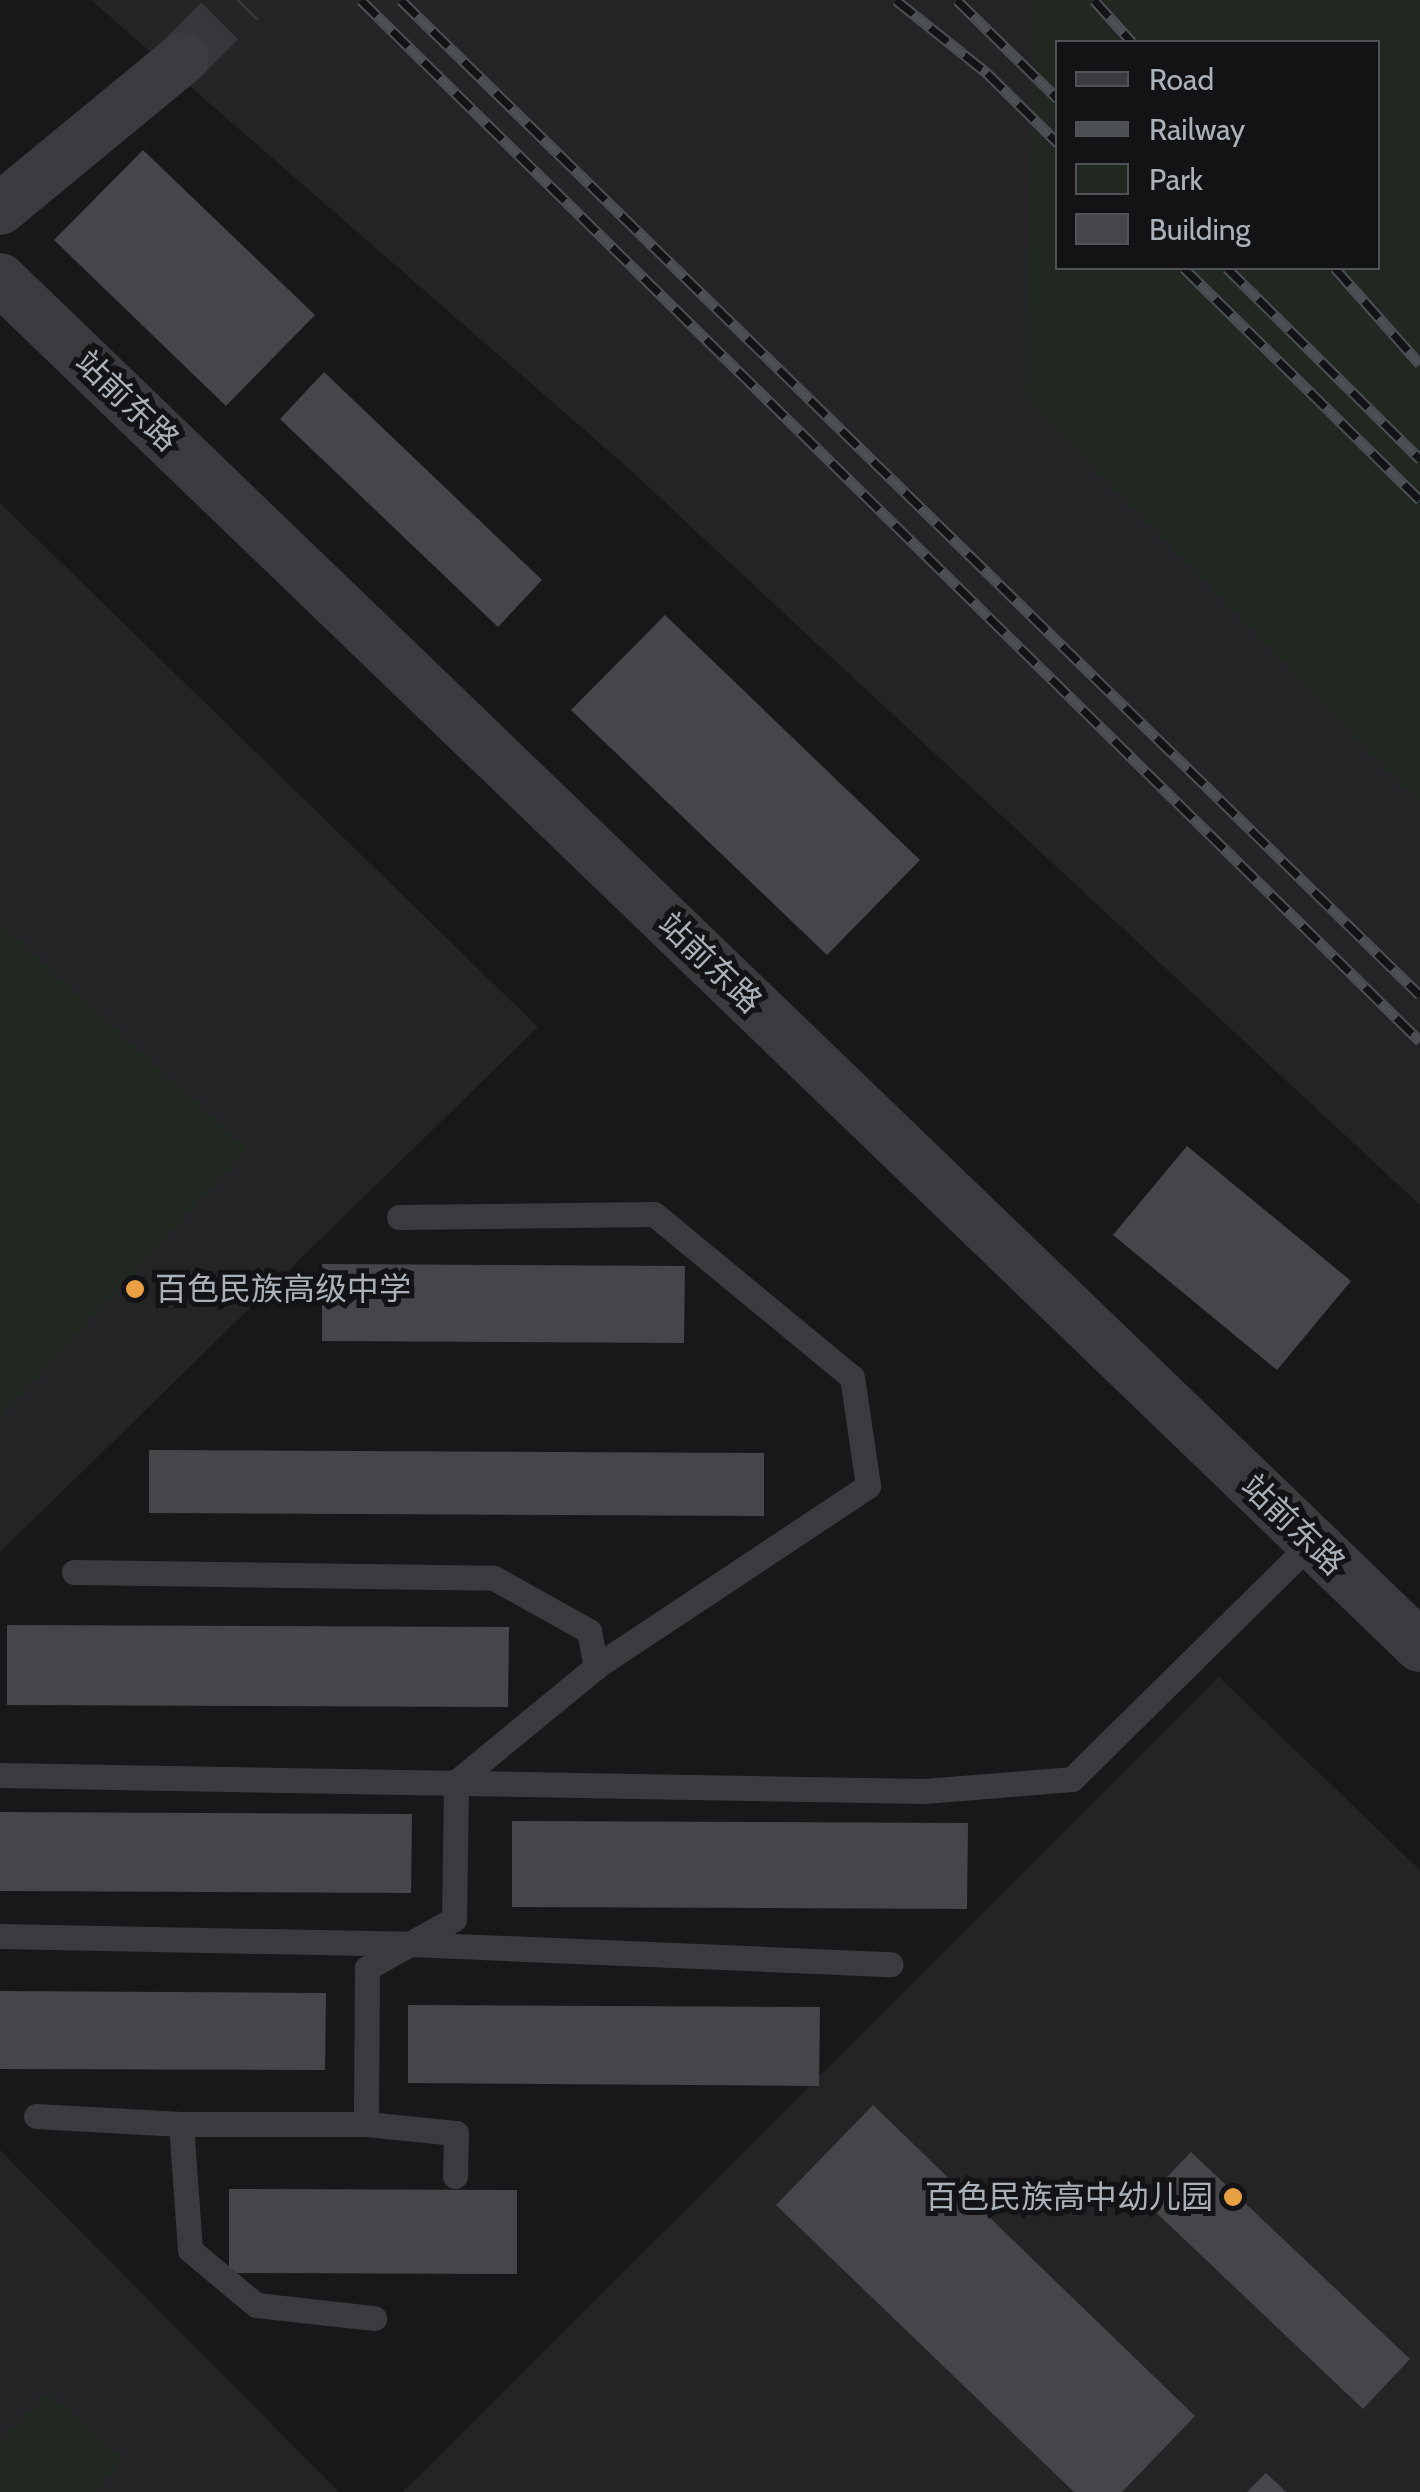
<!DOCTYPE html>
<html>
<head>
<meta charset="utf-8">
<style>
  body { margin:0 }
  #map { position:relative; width:1420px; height:2492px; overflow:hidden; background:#18181a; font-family:Cabin,"Noto Sans SC",sans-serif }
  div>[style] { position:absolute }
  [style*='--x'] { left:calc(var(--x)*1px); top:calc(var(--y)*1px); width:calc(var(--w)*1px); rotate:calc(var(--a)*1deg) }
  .built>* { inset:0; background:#242427 }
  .green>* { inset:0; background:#202821 }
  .building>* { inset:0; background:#45464a }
  .street-tunnel>* { height:52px; margin-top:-26px; transform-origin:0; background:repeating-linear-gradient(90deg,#35373a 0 52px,transparent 0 78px) }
  .lane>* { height:25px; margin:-12.5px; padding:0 12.5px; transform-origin:12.5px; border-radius:12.5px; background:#393b3f }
  .street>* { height:52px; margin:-26px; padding:0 26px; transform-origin:26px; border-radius:26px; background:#393b3f }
  .rail>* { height:11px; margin-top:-5.5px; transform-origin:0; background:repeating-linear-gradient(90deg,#131315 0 22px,#4c4f54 0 44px); box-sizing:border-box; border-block:2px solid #4c4f54 }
  .dots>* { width:28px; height:28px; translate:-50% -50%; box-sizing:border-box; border:5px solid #131315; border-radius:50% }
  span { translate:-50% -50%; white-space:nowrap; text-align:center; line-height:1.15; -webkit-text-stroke:10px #131315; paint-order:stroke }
  .street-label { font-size:32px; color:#abb1b9 }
  .poi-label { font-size:32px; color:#abb1b9 }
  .left { translate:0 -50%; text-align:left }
  .right { translate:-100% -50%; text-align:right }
  .legend { position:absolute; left:1055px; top:40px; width:325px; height:230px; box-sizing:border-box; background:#131315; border:2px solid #505257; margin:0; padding:12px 18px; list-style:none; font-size:30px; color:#abb1b9 }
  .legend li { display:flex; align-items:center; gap:20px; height:50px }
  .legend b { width:50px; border:2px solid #505257 }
</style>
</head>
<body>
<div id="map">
  <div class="built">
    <div style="clip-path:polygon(91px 0,1292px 0,1058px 42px,1058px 268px,1378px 268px,1420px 178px,1420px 1205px,627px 467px)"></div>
    <div style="clip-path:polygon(0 503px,538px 1027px,0 1552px)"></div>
    <div style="clip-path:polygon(1219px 1677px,1420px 1870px,1420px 2492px,403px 2492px)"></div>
    <div style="clip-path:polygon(0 2150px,339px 2492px,0 2492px)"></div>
  </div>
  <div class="green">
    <div style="clip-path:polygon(evenodd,1033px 0,1420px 0,1420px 803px,1026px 397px,1033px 0,1058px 42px,1378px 42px,1378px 268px,1058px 268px,1058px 42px)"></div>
    <div style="clip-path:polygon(0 924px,247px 1149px,0 1417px)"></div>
    <div style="clip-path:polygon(49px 2392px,123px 2461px,94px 2492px,0 2492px,0 2443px)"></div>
  </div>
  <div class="building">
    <div style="clip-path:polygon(143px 150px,315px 315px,226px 406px,54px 240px)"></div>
    <div style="clip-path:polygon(324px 372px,542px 580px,498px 627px,280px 419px)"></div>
    <div style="clip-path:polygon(665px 615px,920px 860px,827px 955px,571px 710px)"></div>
    <div style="clip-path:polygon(1187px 1146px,1351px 1281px,1277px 1370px,1113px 1235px)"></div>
    <div style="clip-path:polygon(322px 1264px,685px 1266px,684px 1343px,322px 1341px)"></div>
    <div style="clip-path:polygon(149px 1450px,764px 1453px,764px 1516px,149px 1513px)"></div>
    <div style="clip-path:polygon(7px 1625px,509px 1627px,508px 1707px,7px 1705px)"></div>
    <div style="clip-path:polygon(0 1812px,412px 1814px,411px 1893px,0 1891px)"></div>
    <div style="clip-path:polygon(512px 1821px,968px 1823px,967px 1909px,512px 1907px)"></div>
    <div style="clip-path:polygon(0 1991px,326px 1993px,325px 2070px,0 2069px)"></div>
    <div style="clip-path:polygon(408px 2005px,820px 2007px,819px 2086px,408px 2083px)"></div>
    <div style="clip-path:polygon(873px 2105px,1195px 2416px,1122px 2492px,1074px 2492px,776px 2205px)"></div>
    <div style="clip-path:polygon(1191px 2152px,1410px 2359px,1363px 2409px,1144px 2201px)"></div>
    <div style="clip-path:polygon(229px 2189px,517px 2190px,517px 2274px,229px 2273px)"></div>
    <div style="clip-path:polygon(1266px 2473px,1286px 2492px,1247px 2492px)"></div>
  </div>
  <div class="street-tunnel">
    <div style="--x:183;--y:58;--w:81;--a:-45.5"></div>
  </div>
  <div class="lane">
    <div style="--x:399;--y:1217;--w:255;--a:-0.7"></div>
    <div style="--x:654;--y:1214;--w:256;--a:39.5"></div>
    <div style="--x:852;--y:1377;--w:110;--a:81.6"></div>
    <div style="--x:868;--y:1486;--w:327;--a:146.4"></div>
    <div style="--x:74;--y:1572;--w:420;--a:0.8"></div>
    <div style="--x:494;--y:1578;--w:109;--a:29.2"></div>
    <div style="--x:589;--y:1631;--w:37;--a:79"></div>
    <div style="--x:596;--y:1667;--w:181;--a:140.6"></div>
    <div style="--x:456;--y:1782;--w:137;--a:90.8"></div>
    <div style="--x:454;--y:1919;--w:100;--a:150.6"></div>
    <div style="--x:367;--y:1968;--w:156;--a:90.4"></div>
    <div style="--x:366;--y:2124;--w:185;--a:180"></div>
    <div style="--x:181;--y:2124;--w:126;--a:85.9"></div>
    <div style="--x:190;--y:2250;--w:86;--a:39.8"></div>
    <div style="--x:256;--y:2305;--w:119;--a:6.3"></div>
    <div style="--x:0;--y:1775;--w:924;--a:0.99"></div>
    <div style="--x:924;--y:1791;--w:148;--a:-4.6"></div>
    <div style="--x:1072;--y:1779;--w:337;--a:-44.6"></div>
    <div style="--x:0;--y:1936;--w:409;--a:1.1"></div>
    <div style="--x:409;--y:1944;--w:482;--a:2.4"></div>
    <div style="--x:36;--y:2116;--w:145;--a:3.2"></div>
    <div style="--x:366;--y:2124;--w:90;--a:5.7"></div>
    <div style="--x:456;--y:2133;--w:43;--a:91.3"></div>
  </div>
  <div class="street">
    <div style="--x:0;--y:209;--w:237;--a:-39.5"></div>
    <div style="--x:0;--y:279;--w:1971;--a:43.91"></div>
  </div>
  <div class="rail">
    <div style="--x:361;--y:0;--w:1485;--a:44.51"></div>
    <div style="--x:401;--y:0;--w:1424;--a:44.32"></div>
    <div style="--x:896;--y:0;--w:117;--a:38.7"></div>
    <div style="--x:987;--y:73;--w:100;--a:44.6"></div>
    <div style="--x:957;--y:0;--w:141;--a:44.4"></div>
    <div style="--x:1094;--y:0;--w:57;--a:47.9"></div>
    <div style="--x:1184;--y:268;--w:331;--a:44.5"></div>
    <div style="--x:1227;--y:268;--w:272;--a:44.7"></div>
    <div style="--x:1335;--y:268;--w:128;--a:48.5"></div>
  </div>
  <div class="dots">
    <div style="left:135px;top:1289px;background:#e8a043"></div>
    <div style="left:1233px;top:2197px;background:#e8a043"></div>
  </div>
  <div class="street-label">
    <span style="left:127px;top:401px;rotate:44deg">站前东路</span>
    <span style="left:710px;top:963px;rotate:44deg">站前东路</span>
    <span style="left:1293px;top:1525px;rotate:44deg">站前东路</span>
  </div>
  <div class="poi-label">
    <span class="left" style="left:155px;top:1289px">百色民族高级中学</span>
    <span class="right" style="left:1213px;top:2197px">百色民族高中幼儿园</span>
  </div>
  <ul class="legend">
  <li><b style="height:12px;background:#393b3f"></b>Road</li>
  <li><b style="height:12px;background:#4c4f54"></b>Railway</li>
  <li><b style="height:28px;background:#202821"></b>Park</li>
  <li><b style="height:28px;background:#45464a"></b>Building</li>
  </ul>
</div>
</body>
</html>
